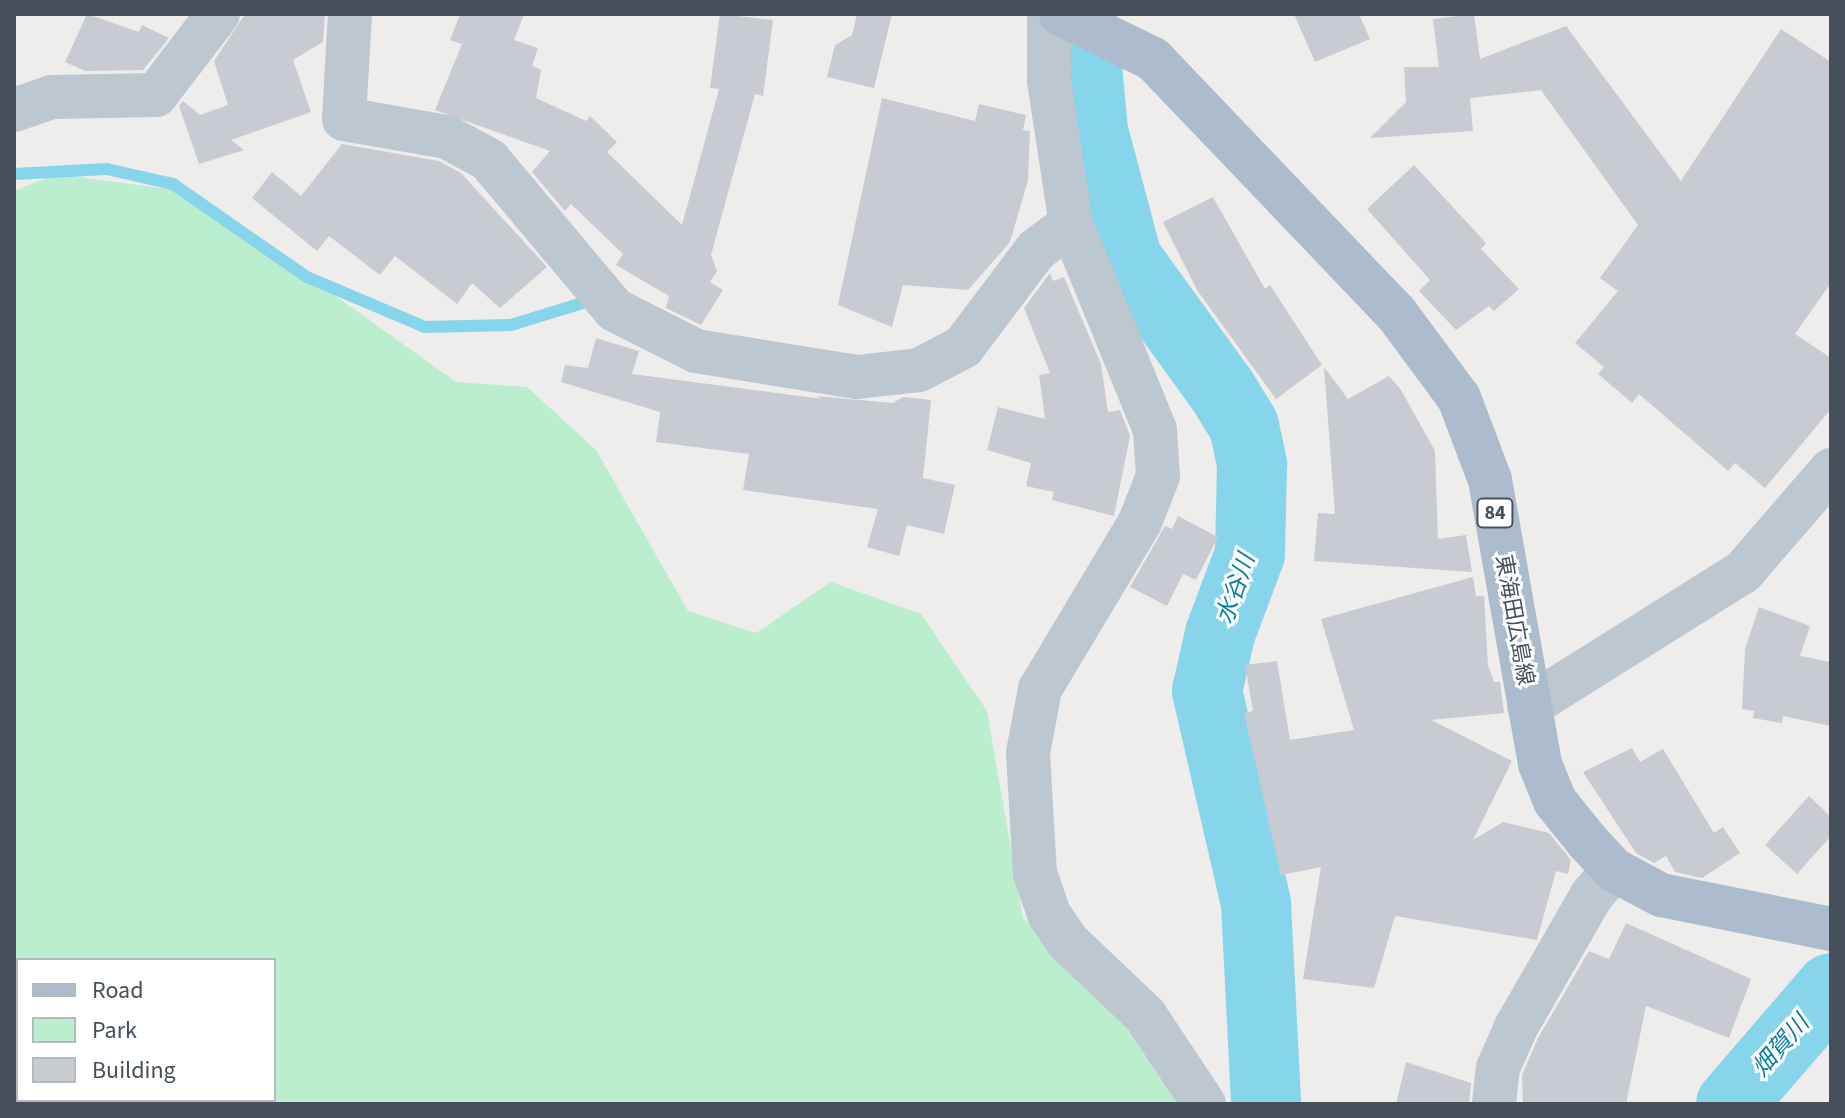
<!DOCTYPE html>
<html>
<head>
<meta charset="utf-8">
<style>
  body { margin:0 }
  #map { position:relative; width:1845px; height:1118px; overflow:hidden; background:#efecec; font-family:"Source Sans 3","Noto Sans JP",sans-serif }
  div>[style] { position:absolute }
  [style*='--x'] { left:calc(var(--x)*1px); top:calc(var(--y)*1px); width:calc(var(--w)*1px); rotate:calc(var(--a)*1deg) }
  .green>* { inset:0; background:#baeecf }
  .stream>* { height:12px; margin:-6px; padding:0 6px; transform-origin:6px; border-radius:6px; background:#87d5eb }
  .river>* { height:70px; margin:-35px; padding:0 35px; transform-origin:35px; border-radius:35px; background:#87d5eb }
  .building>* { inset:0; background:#c9cbd2 }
  .minor>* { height:44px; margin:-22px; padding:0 22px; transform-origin:22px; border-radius:22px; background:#bdc7cf }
  .major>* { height:44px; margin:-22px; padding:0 22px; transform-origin:22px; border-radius:22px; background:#acbccc }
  span { translate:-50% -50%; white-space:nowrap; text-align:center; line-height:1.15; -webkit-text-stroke:6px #fff; paint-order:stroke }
  .shield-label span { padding:2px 6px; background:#fff; border:2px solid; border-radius:6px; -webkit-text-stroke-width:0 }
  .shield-label { font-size:20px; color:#45505a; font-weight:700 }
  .street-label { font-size:22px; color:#45505a }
  .water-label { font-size:24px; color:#0c7e9f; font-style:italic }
  .frame { position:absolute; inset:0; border:16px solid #45505a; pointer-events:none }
  .legend { position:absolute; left:16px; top:958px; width:260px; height:144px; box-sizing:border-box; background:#fff; border:2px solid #b5b9bd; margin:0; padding:10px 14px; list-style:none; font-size:24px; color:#45505a }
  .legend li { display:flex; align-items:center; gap:16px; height:40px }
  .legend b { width:40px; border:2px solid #b5b9bd }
</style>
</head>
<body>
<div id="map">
  <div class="green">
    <div style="clip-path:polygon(evenodd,56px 174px,190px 192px,456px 382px,527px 387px,596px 450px,688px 611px,756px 633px,831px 582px,921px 614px,987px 711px,1023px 918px,1118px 1019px,1166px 1051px,1192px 1104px,14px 1104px,14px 191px,56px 174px,18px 960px,274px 960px,274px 1100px,18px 1100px,18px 960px)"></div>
  </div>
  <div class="stream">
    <div style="--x:14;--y:174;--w:93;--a:-3.1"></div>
    <div style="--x:107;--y:169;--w:68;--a:12.8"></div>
    <div style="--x:173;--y:184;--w:163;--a:34.8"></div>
    <div style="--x:307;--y:277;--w:128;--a:23"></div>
    <div style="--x:425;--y:327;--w:86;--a:-1.3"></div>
    <div style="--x:511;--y:325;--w:86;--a:-17"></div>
    <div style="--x:1077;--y:191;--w:33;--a:-45"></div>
  </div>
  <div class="river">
    <div style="--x:1082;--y:14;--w:118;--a:84.6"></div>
    <div style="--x:1093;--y:131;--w:132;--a:75.1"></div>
    <div style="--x:1127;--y:259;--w:162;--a:54.1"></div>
    <div style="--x:1222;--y:390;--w:42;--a:58.6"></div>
    <div style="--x:1244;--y:426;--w:40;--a:78"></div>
    <div style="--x:1252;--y:465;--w:89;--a:91.3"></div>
    <div style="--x:1250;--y:554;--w:85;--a:110.6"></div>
    <div style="--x:1220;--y:634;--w:58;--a:102.8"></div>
    <div style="--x:1207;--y:691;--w:219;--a:77"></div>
    <div style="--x:1256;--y:904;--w:200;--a:87.1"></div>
    <div style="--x:1731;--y:1104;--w:153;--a:-49.2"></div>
  </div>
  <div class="building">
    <div style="clip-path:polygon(87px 14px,139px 32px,142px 25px,169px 38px,143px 70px,85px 71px,65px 62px)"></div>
    <div style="clip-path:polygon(252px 14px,325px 14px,323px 42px,293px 60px,311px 112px,231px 140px,244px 150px,199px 164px,179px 106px,183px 101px,200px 115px,228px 105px,214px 61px,243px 17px)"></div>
    <div style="clip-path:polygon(460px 14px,524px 14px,514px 40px,538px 48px,532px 66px,541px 70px,536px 98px,586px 121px,590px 116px,617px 142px,607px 152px,682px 225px,719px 89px,710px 88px,720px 14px,773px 20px,763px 96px,755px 94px,711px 255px,717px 271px,710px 282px,723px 290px,701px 325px,666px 308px,669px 296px,616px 265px,623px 254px,571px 204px,565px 211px,532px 172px,550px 151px,435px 110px,462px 44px,450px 40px)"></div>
    <div style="clip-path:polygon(857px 14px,892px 14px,874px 88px,827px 77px,835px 45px,852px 35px)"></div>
    <div style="clip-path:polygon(1294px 14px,1359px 14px,1370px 39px,1315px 62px)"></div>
    <div style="clip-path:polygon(1474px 14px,1480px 59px,1566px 26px,1681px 181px,1781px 29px,1831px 62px,1831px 283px,1795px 334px,1831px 358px,1831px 409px,1765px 488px,1735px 463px,1728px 471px,1639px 394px,1632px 403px,1598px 374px,1604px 367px,1575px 343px,1618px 291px,1600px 278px,1638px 225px,1541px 90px,1470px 98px,1473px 131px,1370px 138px,1406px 102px,1404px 67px,1439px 67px,1433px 19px)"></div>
    <div style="clip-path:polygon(882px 98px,975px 121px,979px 104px,1026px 115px,1023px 130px,1030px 131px,1028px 180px,1010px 242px,968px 290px,903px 285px,892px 327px,838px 305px)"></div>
    <div style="clip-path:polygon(342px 144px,439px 161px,461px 173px,547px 267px,500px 308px,472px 283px,457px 304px,395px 256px,380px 275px,329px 236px,317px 251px,252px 198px,272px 172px,301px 196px)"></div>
    <div style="clip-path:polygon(1414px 165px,1486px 243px,1481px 249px,1519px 289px,1494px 311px,1489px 306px,1456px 330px,1419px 291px,1430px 280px,1367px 209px)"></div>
    <div style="clip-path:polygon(1213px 197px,1265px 289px,1270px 285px,1322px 365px,1276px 399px,1197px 290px,1163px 222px)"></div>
    <div style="clip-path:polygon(1050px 273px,1053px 281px,1064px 277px,1101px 364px,1108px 412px,1120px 410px,1130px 436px,1114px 516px,1052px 500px,1054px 492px,1026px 486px,1031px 463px,987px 450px,998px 407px,1045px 419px,1039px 375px,1050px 373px,1024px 308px)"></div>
    <div style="clip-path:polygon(596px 338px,639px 351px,632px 374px,822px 399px,816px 396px,893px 403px,903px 397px,931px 400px,923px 478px,955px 485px,944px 534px,907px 525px,899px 556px,867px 547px,878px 509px,743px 490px,749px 454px,656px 442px,660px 412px,561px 382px,565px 365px,588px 368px)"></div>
    <div style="clip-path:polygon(1324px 367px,1348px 399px,1389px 376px,1401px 390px,1435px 451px,1438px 539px,1466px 535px,1472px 572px,1314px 561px,1318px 513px,1335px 514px)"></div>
    <div style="clip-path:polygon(1178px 516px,1218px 537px,1196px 580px,1183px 574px,1167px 606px,1130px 587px,1165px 526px,1172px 529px)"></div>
    <div style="clip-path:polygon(1473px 577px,1476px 596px,1484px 596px,1488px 665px,1494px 682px,1500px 682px,1504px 713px,1431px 720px,1512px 761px,1473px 840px,1503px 822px,1549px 833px,1571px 860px,1568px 874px,1556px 871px,1537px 940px,1395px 916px,1374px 988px,1303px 979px,1321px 867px,1281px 875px,1244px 713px,1253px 711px,1245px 665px,1277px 661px,1290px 740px,1354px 730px,1321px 619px)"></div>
    <div style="clip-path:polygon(1759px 607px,1810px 626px,1800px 656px,1831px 662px,1831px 726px,1783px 716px,1782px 723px,1753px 718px,1754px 711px,1742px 709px,1745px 649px)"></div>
    <div style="clip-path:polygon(1632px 748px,1640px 762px,1663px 749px,1714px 833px,1723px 827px,1740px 853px,1702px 878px,1675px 872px,1666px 856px,1654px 863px,1636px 853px,1583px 772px)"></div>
    <div style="clip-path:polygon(1809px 796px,1831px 817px,1831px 836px,1797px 874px,1765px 845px)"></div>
    <div style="clip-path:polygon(1626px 923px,1751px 979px,1729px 1038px,1646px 1006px,1626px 1104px,1523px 1104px,1522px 1075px,1538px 1038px,1589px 951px,1609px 959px)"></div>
    <div style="clip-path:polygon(1406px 1062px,1471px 1083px,1469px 1104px,1396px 1104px)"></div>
  </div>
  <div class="minor">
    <div style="--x:350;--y:14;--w:105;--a:93.3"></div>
    <div style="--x:344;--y:119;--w:105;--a:9.9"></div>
    <div style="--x:447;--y:137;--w:48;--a:28.7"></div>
    <div style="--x:489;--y:160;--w:196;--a:50"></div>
    <div style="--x:615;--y:310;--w:91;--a:26.8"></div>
    <div style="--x:696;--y:351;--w:163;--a:9.2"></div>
    <div style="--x:857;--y:377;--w:62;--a:-6.4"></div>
    <div style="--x:919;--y:370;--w:50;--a:-27.6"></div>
    <div style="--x:963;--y:347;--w:121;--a:-53"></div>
    <div style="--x:1036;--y:250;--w:44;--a:-36.6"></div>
    <div style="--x:1049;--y:14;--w:67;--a:90"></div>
    <div style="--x:1049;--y:81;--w:145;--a:81.3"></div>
    <div style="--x:1071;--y:224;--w:222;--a:67.8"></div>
    <div style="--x:1155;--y:430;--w:46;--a:86.3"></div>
    <div style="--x:1158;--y:476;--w:49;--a:111.4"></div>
    <div style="--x:1140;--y:522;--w:195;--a:120.9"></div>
    <div style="--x:1040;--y:689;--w:65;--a:100.6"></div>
    <div style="--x:1028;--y:753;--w:120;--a:86.7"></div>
    <div style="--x:1035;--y:873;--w:43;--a:71.1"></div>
    <div style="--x:1049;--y:914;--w:32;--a:56"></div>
    <div style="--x:1067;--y:941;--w:108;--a:43.5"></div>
    <div style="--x:1145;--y:1015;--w:107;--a:56.5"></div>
    <div style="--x:14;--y:110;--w:40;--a:-18.9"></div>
    <div style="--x:52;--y:97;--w:104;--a:-1.1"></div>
    <div style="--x:156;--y:95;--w:102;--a:-52.6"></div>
    <div style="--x:1529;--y:706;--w:252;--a:-32.1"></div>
    <div style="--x:1743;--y:572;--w:135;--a:-49.2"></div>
    <div style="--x:1494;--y:1104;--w:36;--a:-84"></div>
    <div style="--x:1498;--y:1068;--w:45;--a:-66.3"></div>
    <div style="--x:1516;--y:1027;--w:152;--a:-60.1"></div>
    <div style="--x:1592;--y:895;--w:33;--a:-49"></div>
  </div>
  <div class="major">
    <div style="--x:1061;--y:14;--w:102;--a:26.1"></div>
    <div style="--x:1153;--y:59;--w:352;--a:46.3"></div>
    <div style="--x:1396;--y:313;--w:106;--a:53.5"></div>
    <div style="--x:1459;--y:398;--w:88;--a:69.3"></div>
    <div style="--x:1490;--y:480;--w:288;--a:80"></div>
    <div style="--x:1540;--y:764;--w:40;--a:68"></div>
    <div style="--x:1555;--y:801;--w:51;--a:51.3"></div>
    <div style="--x:1587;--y:841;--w:40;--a:47"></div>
    <div style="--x:1614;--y:870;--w:53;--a:28"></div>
    <div style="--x:1661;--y:895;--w:173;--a:11.3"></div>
  </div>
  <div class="shield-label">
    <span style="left:1495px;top:513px">84</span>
  </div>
  <div class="street-label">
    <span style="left:1514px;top:620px;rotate:80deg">東海田広島線</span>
  </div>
  <div class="water-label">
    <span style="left:1236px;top:589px;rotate:-71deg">水谷川</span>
    <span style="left:1781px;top:1046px;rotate:-49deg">畑賀川</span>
  </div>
  <div class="frame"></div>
  <ul class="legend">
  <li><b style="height:10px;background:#acbccc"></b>Road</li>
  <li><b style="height:22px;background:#baeecf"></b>Park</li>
  <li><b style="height:22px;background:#c9cbd2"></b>Building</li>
  </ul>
</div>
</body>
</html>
